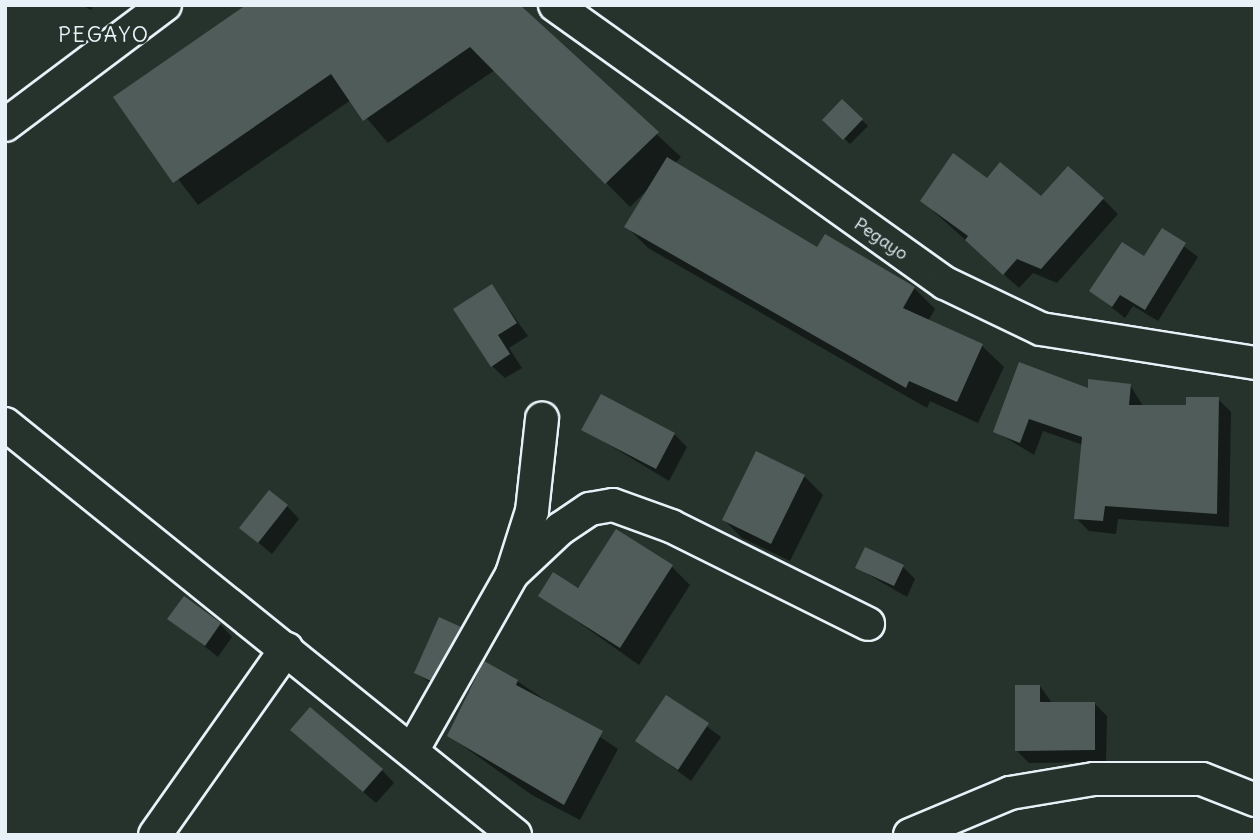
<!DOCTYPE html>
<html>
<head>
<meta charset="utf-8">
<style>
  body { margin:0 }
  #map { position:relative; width:1260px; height:840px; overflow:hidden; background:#26332d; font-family:Delius,sans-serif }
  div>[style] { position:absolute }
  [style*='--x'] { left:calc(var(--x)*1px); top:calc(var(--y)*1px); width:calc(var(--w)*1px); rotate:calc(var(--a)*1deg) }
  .shadow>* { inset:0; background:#0007 }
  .building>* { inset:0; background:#505c59 }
  .roads { filter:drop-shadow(2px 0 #e8f1f8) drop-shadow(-2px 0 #e8f1f8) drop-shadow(0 2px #e8f1f8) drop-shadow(0 -2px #e8f1f8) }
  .minor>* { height:32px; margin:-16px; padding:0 16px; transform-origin:16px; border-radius:16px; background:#26332d }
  span { translate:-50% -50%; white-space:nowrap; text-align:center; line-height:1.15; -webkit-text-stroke:5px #26332d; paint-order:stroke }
  .street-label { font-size:18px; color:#e8f1f8 }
  .quarter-label { font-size:21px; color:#e8f1f8; letter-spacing:2px }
  .frame { position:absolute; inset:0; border:7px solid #e8f1f8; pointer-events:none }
</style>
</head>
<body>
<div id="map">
  <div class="shadow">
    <div style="clip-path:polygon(81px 5px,94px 5px,91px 10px)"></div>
    <div style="clip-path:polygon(517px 5px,681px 157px,674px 164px,818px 250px,914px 288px,935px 309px,928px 321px,982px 346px,1004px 367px,978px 423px,930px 401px,927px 408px,648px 248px,627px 227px,647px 190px,630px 207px,495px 70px,388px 143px,351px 100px,198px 205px,115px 97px)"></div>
    <div style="clip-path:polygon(842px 101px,868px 126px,850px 144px,825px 120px)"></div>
    <div style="clip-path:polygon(988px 180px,1041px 198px,1103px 199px,1118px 214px,1057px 283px,1033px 273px,1019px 288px,922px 201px)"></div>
    <div style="clip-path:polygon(1162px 230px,1198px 257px,1158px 321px,1133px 306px,1125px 318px,1091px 291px,1144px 258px)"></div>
    <div style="clip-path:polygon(492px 286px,528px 336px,509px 348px,522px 368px,505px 378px,492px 366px)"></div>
    <div style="clip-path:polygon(1130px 385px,1143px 406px,1188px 407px,1218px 399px,1231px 412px,1229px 527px,1118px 519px,1116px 534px,1089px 531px,1076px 518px,1083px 445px,1043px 431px,1034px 455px,995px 431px,1089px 390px)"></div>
    <div style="clip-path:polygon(583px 429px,674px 434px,687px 447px,669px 481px)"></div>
    <div style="clip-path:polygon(804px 476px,823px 495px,790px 561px,742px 538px,724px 520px)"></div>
    <div style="clip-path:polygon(287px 506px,299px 519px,272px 554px,241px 528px)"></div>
    <div style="clip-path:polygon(672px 567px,690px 585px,639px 665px,540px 595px)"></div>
    <div style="clip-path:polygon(903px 567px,915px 579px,907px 597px,857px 568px)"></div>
    <div style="clip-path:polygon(169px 618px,220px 624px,232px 637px,218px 657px)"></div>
    <div style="clip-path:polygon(460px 628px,473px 641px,444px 692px,416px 673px)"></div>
    <div style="clip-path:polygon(517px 681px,618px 749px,580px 820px,532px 795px,449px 736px)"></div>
    <div style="clip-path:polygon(1040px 686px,1052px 703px,1094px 703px,1107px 716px,1106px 762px,1029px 763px,1017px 751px)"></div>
    <div style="clip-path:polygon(667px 697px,721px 737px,691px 781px,637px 740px)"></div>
    <div style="clip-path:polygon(305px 742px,382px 770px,394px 783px,376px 803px)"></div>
  </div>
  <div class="building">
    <div style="clip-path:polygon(246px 5px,520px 5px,659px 132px,605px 184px,470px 47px,363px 121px,331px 74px,173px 183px,113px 97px)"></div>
    <div style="clip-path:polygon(842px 99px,863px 119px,843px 140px,822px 120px)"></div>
    <div style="clip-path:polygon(953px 153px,987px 178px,1000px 162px,1041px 196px,1068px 166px,1104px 198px,1041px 269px,1017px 259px,1003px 275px,965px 240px,968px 236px,920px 201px)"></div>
    <div style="clip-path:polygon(667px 157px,817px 247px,825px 234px,915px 287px,903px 308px,983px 344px,957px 402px,909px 381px,906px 388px,624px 227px)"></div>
    <div style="clip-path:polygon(1162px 228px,1186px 243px,1145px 310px,1120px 295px,1112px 307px,1089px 291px,1122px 242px,1144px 256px)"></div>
    <div style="clip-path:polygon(492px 284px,517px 323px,498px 335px,510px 354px,491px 367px,453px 309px)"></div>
    <div style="clip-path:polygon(1019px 362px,1088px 388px,1088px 379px,1131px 384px,1129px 405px,1186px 405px,1186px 397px,1219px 397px,1217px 514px,1105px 506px,1103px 521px,1074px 519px,1082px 437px,1029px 419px,1020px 443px,993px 432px)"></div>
    <div style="clip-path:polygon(601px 394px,675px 433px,656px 469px,581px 430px)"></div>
    <div style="clip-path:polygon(756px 451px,805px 475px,771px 544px,722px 520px)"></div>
    <div style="clip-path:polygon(269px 490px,288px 505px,258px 543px,239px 528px)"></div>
    <div style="clip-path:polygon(616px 529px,673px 565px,620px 648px,538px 596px,553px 572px,578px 588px)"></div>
    <div style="clip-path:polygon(865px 547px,904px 565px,894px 586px,855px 568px)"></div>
    <div style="clip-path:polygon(184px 596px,221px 623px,205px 646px,167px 619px)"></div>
    <div style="clip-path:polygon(439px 617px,461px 627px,431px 681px,414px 673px)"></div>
    <div style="clip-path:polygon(484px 661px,518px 680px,516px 685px,603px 731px,564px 805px,447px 736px)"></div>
    <div style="clip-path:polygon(1015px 685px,1040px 685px,1040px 702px,1095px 702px,1095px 750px,1015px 751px)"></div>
    <div style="clip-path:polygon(666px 695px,709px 723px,678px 770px,635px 741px)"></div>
    <div style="clip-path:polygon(310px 707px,383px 769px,363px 792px,290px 730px)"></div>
  </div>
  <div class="roads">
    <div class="minor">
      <div style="--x:555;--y:5;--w:479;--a:35.5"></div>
      <div style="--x:945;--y:283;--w:106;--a:25.6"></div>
      <div style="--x:1041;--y:329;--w:217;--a:9"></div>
      <div style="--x:5;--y:125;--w:200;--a:-36.9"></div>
      <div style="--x:5;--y:424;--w:655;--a:38.86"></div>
      <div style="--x:512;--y:574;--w:66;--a:-43.2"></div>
      <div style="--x:560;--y:529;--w:36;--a:-34"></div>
      <div style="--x:590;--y:509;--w:23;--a:-10"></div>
      <div style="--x:613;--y:505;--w:62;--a:19.9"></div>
      <div style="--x:671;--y:526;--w:220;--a:26.4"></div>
      <div style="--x:412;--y:751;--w:203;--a:-60.5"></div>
      <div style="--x:512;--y:574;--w:66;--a:-72.4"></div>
      <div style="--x:532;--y:511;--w:93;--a:-83.8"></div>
      <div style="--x:155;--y:835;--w:228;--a:-54.8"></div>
      <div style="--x:910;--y:835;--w:108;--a:-22.8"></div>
      <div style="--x:1010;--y:793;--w:85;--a:-9.5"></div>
      <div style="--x:1094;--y:779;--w:108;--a:0"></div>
      <div style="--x:1202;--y:779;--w:57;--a:21.6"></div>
    </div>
  </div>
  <div class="street-label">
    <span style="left:881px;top:239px;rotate:34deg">Pegayo</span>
  </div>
  <div class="quarter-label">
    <span style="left:104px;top:35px">PEGAYO</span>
  </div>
  <div class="frame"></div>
</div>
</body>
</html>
